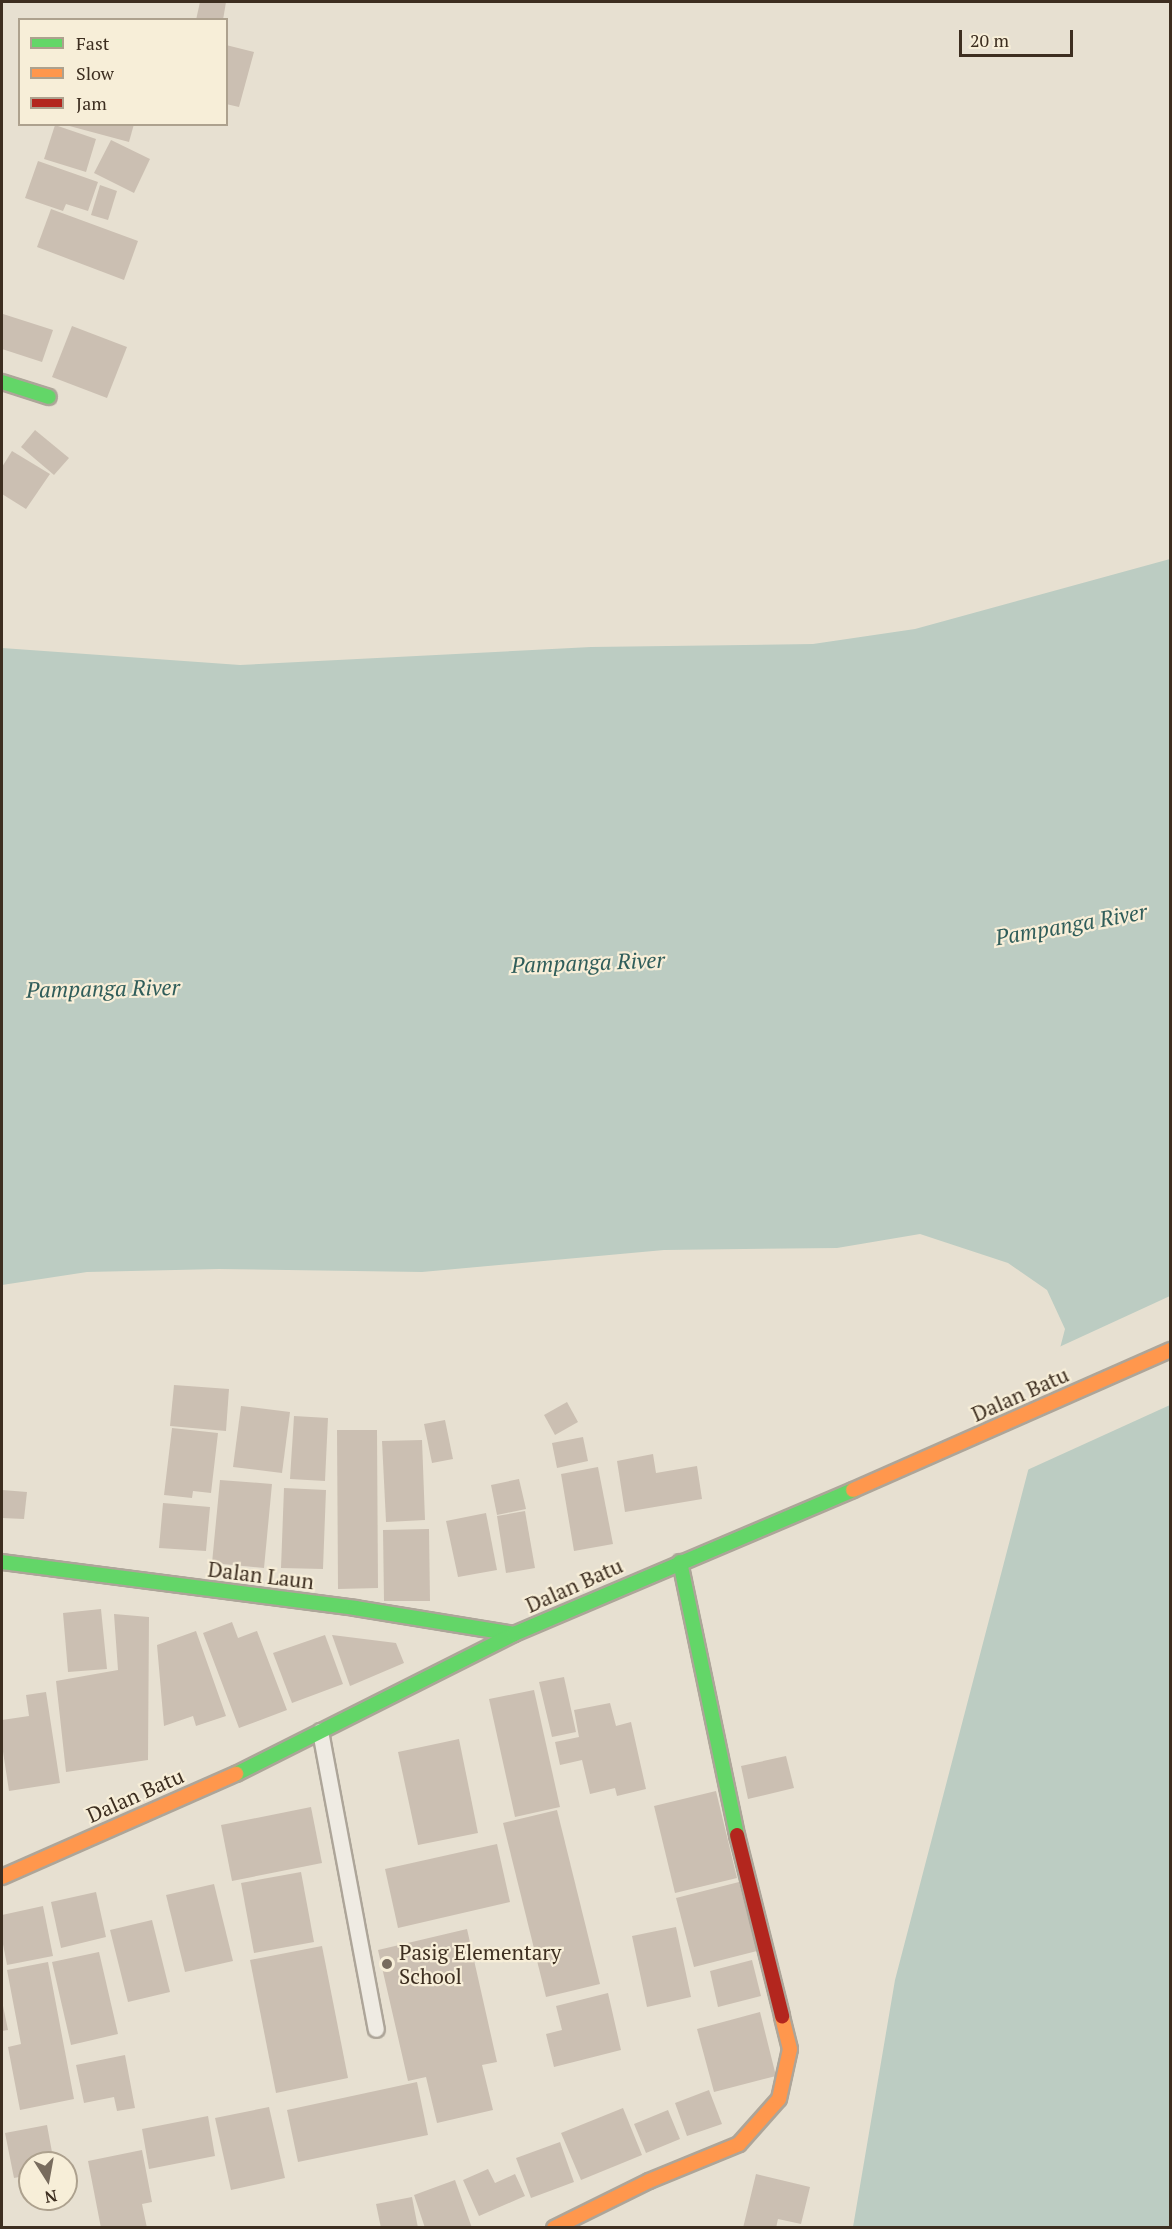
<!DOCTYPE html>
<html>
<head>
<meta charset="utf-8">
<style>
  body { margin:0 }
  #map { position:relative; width:1172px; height:2229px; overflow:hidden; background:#e7e0d1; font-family:"PT Serif",serif }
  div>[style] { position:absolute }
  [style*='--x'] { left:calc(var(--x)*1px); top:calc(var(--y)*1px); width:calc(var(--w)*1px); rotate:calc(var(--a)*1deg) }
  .water>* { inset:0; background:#bcccc2 }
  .pier>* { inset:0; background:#e7e0d1 }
  .building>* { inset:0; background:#cbbfb2 }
  .roads { filter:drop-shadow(2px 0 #ada599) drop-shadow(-2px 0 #ada599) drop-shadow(0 2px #ada599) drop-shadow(0 -2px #ada599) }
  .lane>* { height:15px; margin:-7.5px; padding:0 7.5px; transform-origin:7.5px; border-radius:7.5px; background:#efebe3 }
  .fast>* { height:14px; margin:-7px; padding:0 7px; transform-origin:7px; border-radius:7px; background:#63d668 }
  .slow>* { height:14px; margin:-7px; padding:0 7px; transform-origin:7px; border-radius:7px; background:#ff974d }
  .jam>* { height:14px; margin:-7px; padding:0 7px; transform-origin:7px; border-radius:7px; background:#b3261e }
  .dots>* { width:16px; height:16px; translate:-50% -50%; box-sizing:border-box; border:3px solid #f7eed8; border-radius:50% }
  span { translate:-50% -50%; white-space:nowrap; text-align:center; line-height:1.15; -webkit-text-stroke:4.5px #f7eed8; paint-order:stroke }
  .street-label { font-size:21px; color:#3d2e20 }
  .poi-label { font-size:21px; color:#3d2e20 }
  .left { translate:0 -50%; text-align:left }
  .water-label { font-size:22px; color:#2f5d5a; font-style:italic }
  .frame { position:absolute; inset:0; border:3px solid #3d2e20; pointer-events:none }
  .legend { position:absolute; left:18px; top:18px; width:210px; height:108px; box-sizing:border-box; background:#f7eed8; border:2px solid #ada18e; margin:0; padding:8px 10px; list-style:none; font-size:18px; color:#3d2e20 }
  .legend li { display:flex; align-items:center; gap:12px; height:30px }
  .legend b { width:30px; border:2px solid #ada18e }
  .north { position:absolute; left:18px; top:2151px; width:60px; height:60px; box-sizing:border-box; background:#f7eed8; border:2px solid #ada18e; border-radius:50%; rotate:169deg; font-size:16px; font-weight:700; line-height:24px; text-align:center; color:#3d2e20 }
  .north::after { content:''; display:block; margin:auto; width:21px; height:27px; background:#786c5e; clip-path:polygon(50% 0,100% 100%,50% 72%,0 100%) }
  .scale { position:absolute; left:959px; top:30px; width:114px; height:27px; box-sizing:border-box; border:3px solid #3d2e20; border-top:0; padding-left:8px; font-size:18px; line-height:21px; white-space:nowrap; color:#3d2e20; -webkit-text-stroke:4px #f7eed8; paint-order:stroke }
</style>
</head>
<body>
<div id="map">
  <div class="water">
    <div style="clip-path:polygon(1170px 559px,1170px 2227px,853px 2227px,895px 1980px,1065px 1329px,1047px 1290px,1008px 1263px,920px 1234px,837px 1248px,664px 1250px,422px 1272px,219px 1269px,87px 1272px,2px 1285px,2px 648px,240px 665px,591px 647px,813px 644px,915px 629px)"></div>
  </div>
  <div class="pier">
    <div style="clip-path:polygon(1170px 1296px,1170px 1405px,1025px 1471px,1057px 1348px)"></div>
  </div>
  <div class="building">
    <div style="clip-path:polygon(200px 2px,226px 2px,223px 20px,196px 20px)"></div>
    <div style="clip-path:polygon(226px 45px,254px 52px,239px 107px,226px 104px)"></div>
    <div style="clip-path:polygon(62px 124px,134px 124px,129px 142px)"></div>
    <div style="clip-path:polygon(55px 125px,96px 139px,86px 172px,44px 159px)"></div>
    <div style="clip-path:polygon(111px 140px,150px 159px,134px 193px,94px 173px)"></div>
    <div style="clip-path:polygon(38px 161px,98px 182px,88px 211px,66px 204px,63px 211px,25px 198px)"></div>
    <div style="clip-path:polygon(100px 185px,117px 191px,108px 220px,91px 215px)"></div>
    <div style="clip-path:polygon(51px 209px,138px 241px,124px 280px,37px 247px)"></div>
    <div style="clip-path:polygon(3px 314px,53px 330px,42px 362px,2px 349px)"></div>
    <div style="clip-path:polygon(72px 326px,127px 347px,107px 398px,52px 377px)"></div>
    <div style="clip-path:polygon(35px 430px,69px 458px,54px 475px,21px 447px)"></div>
    <div style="clip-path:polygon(12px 451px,50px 474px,26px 509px,2px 494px,2px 467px)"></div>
    <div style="clip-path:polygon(174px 1385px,229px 1389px,226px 1431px,170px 1426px)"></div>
    <div style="clip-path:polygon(567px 1402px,578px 1422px,555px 1435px,544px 1415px)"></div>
    <div style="clip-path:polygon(241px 1406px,290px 1412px,282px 1473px,233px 1467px)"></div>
    <div style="clip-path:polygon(294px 1416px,328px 1418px,325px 1481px,290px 1479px)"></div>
    <div style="clip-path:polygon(445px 1420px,453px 1459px,432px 1463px,424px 1424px)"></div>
    <div style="clip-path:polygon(172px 1428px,218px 1433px,211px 1493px,193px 1491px,192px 1498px,164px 1495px)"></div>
    <div style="clip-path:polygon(337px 1430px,377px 1430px,378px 1588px,338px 1589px)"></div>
    <div style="clip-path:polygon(583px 1437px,588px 1461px,557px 1468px,552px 1443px)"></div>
    <div style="clip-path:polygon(422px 1440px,425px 1520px,386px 1522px,382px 1441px)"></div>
    <div style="clip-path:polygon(653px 1454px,656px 1473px,697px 1466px,702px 1499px,625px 1512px,617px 1461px)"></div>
    <div style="clip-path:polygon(598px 1467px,613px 1544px,574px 1551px,561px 1474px)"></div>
    <div style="clip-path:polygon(519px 1479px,526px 1509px,497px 1515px,491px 1485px)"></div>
    <div style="clip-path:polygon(220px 1480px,272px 1484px,264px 1568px,212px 1563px)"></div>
    <div style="clip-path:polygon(284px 1488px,326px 1490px,323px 1569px,281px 1568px)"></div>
    <div style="clip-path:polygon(2px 1490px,27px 1492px,24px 1519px,2px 1518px)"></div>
    <div style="clip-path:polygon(163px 1503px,210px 1507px,206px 1551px,159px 1548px)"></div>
    <div style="clip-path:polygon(525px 1511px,535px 1568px,506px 1573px,497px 1516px)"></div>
    <div style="clip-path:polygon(486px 1513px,497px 1570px,458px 1577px,446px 1521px)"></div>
    <div style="clip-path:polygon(429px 1529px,430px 1601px,384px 1601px,383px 1530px)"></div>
    <div style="clip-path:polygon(101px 1609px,107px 1669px,68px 1672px,63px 1613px)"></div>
    <div style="clip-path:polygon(114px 1614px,149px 1617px,148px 1760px,66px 1772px,56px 1681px,118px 1670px)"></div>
    <div style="clip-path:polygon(232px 1622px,238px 1638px,257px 1631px,287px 1710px,239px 1728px,203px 1633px)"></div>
    <div style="clip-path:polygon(196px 1631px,226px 1716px,196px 1726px,193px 1716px,164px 1726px,157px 1645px)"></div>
    <div style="clip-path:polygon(325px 1635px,343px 1684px,292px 1703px,273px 1653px)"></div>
    <div style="clip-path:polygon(332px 1635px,396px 1643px,404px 1663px,350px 1686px)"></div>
    <div style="clip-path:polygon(564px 1677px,576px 1732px,552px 1737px,539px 1682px)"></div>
    <div style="clip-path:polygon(534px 1690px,560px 1807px,515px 1817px,489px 1699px)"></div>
    <div style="clip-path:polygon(46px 1692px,60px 1783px,9px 1791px,2px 1745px,2px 1720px,29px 1716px,26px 1695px)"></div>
    <div style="clip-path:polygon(610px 1703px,616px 1726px,631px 1722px,646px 1789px,617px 1796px,615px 1788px,590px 1794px,582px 1760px,560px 1765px,555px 1742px,579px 1737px,574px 1710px)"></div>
    <div style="clip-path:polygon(459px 1739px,478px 1833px,418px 1845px,398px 1752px)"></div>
    <div style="clip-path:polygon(786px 1756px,794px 1788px,748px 1799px,741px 1766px)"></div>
    <div style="clip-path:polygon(716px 1791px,737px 1878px,675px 1893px,654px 1806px)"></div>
    <div style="clip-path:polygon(311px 1807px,322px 1863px,232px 1881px,221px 1825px)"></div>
    <div style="clip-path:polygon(557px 1810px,600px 1984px,546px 1997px,503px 1823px)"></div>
    <div style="clip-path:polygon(497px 1844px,510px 1902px,398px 1928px,385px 1869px)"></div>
    <div style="clip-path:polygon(301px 1872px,314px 1942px,254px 1953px,241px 1883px)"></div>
    <div style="clip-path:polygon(739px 1882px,757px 1951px,694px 1967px,676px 1898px)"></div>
    <div style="clip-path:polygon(214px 1884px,233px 1961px,185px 1972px,166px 1895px)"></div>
    <div style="clip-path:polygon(96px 1892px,106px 1937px,61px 1948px,51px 1902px)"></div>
    <div style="clip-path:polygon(43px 1906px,53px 1956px,7px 1965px,2px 1939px,2px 1915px)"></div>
    <div style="clip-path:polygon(152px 1920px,170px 1992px,128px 2002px,110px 1930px)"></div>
    <div style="clip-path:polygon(676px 1927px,691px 1997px,647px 2007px,632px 1936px)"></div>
    <div style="clip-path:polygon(467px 1929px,497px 2062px,482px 2065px,493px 2110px,437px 2123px,426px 2077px,408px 2081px,378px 1950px)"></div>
    <div style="clip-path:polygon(322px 1946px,348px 2078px,276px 2093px,250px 1960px)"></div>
    <div style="clip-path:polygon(99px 1952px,118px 2034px,71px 2045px,52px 1962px)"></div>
    <div style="clip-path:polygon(752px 1960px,761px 1996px,718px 2007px,710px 1971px)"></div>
    <div style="clip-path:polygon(48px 1962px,74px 2099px,20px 2110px,8px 2047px,21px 2044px,7px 1970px)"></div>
    <div style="clip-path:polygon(608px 1993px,621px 2050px,554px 2067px,546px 2034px,562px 2030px,556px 2006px)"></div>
    <div style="clip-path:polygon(2px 2001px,8px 2030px,2px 2031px)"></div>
    <div style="clip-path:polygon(760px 2012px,776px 2076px,714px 2092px,697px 2029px)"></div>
    <div style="clip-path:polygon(125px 2055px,135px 2108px,117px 2111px,114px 2097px,84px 2103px,76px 2065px)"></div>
    <div style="clip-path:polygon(417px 2082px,428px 2135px,298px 2162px,287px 2110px)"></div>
    <div style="clip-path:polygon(709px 2090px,722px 2124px,687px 2136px,675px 2103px)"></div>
    <div style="clip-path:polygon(269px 2107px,285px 2178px,231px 2190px,215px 2118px)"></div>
    <div style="clip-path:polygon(623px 2108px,642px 2155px,581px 2180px,561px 2133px)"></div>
    <div style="clip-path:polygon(668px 2110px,680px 2139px,646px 2153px,634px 2124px)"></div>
    <div style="clip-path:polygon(208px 2116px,215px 2156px,149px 2169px,142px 2129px)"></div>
    <div style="clip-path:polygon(47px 2125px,54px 2163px,30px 2163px,30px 2175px,14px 2178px,5px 2133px)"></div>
    <div style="clip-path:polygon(560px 2142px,574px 2182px,531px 2198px,516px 2158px)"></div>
    <div style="clip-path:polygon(142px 2150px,152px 2202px,142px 2204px,147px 2228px,101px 2228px,88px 2161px)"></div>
    <div style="clip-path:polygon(488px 2169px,495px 2183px,515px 2174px,525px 2196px,479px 2216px,463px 2180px)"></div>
    <div style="clip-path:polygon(756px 2174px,810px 2187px,801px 2224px,778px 2219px,776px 2228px,743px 2228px)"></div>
    <div style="clip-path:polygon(455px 2180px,472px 2228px,425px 2228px,414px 2195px)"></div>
    <div style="clip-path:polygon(412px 2197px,418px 2228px,381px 2228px,376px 2204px)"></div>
  </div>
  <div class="roads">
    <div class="lane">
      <div style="--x:320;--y:1731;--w:303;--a:79.4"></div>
    </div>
    <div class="fast">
      <div style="--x:2;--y:382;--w:49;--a:17.7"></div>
      <div style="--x:2;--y:1562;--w:356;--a:7.4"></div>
      <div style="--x:355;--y:1608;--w:161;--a:9.3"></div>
      <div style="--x:680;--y:1562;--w:279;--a:78.2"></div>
      <div style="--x:236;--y:1774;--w:311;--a:-26.7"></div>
      <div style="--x:514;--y:1634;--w:368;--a:-23"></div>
    </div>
    <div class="slow">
      <div style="--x:853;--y:1490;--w:347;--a:-23.8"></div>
      <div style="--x:2;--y:1877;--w:256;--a:-23.8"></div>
      <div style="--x:554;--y:2228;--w:106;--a:-26.3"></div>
      <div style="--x:649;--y:2181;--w:97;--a:-22.3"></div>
      <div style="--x:739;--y:2144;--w:60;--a:-48.4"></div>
      <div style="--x:779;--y:2099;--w:51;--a:-77.6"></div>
      <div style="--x:790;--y:2049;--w:34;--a:-104"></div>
    </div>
    <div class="jam">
      <div style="--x:737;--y:1835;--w:187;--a:76"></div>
    </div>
  </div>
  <div class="dots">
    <div style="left:387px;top:1964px;background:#786c5e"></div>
  </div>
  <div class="street-label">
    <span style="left:1020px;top:1394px;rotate:-24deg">Dalan Batu</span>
    <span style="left:261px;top:1575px;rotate:7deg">Dalan Laun</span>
    <span style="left:574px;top:1585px;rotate:-24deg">Dalan Batu</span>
    <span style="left:135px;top:1795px;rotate:-24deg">Dalan Batu</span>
  </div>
  <div class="poi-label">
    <span class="left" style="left:399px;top:1964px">Pasig Elementary<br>School</span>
  </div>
  <div class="water-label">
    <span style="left:1071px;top:924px;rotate:-10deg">Pampanga River</span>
    <span style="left:588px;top:962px;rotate:-2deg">Pampanga River</span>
    <span style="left:103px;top:988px;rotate:-1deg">Pampanga River</span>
  </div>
  <div class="frame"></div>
  <ul class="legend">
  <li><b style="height:8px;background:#63d668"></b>Fast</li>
  <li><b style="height:8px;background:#ff974d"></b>Slow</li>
  <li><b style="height:8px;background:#b3261e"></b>Jam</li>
  </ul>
  <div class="north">N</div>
  <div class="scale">20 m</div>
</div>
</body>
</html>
